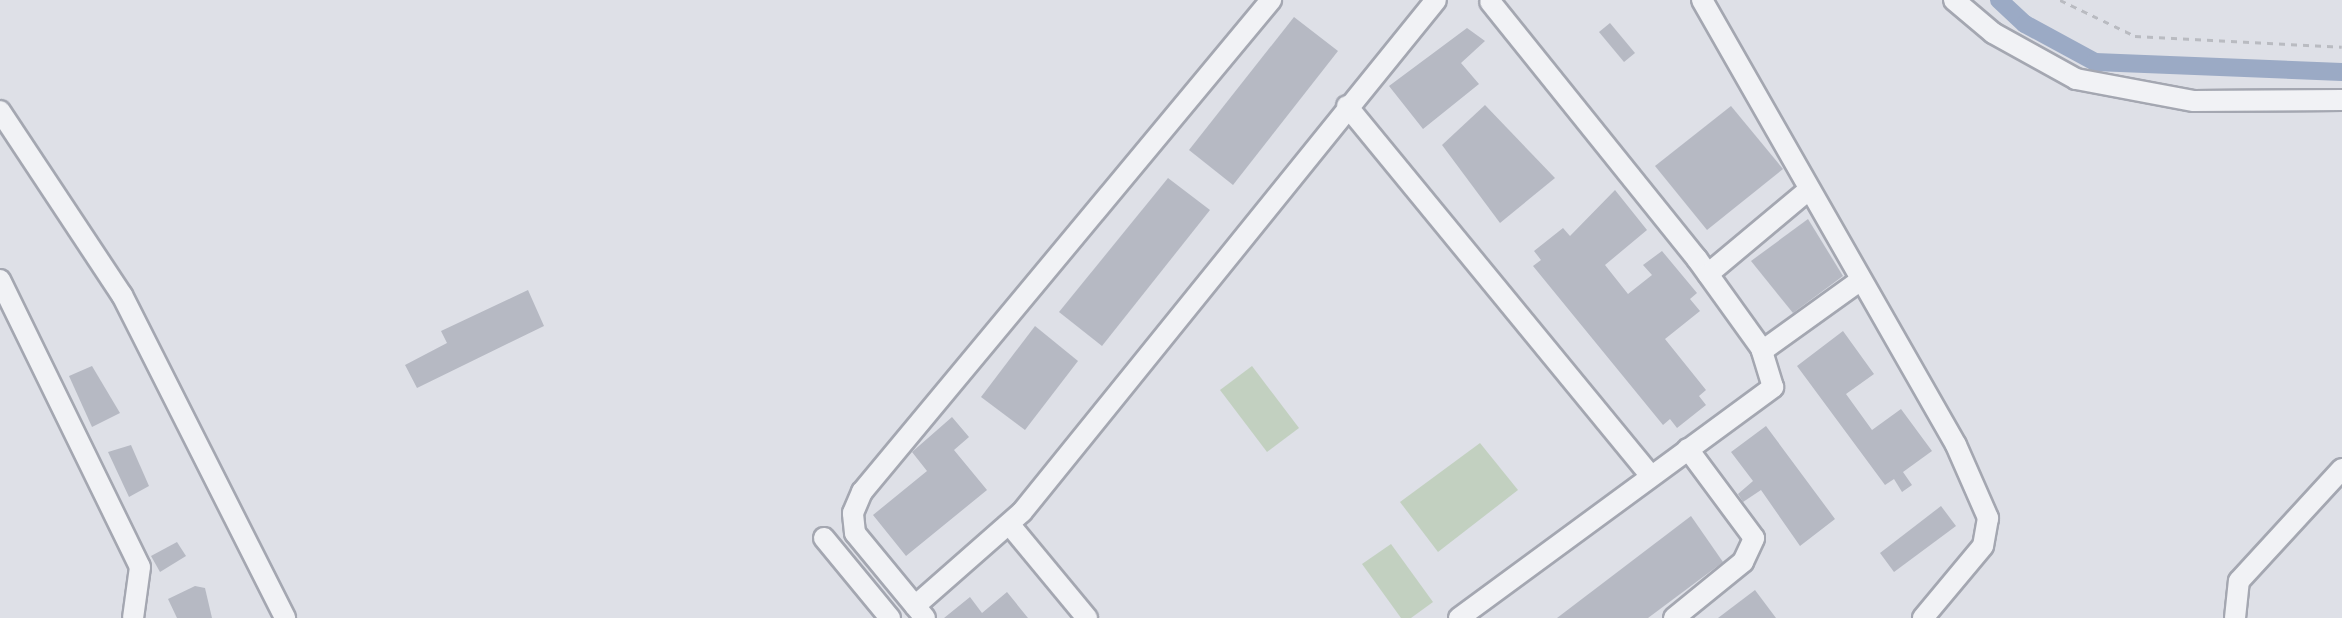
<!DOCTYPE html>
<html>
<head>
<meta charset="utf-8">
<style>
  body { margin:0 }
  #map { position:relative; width:2342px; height:618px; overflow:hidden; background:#dee0e7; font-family:"Work Sans",sans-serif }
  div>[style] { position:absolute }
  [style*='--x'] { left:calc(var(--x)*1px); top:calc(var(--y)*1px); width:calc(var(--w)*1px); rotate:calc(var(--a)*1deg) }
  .green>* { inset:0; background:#c2d0c0 }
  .canal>* { height:18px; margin:-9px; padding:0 9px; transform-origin:9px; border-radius:9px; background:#9baac5 }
  .building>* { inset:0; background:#b6b9c3 }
  .path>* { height:3px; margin-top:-1.5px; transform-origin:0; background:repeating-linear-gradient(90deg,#b9bbc1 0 6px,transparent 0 12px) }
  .roads { filter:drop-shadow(2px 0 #a4a7b1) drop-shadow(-2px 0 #a4a7b1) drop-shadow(0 2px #a4a7b1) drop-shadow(0 -2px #a4a7b1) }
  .minor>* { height:20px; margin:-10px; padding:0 10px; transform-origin:10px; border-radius:10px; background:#f1f2f5 }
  span { translate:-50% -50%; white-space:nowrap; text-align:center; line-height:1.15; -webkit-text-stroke:6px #edeff5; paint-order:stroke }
</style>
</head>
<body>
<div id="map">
  <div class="green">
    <div style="clip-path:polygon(1252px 366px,1299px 428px,1267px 452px,1220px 390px)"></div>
    <div style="clip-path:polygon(1480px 443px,1518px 490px,1438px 552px,1400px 502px)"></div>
    <div style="clip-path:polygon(1391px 544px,1433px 602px,1411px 618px,1401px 618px,1362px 564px)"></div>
  </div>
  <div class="canal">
    <div style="--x:1999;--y:0;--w:35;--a:43"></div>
    <div style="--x:2025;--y:24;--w:80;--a:28.5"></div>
    <div style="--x:2095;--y:62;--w:247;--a:2.3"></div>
  </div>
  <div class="building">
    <div style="clip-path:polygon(1294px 17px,1338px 51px,1233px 185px,1189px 150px)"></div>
    <div style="clip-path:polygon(1610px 23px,1635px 53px,1624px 62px,1599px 32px)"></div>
    <div style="clip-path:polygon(1467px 28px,1485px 41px,1461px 63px,1479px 84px,1423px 129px,1389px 86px)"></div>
    <div style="clip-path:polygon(1485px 105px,1555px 178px,1500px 223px,1442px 145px)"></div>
    <div style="clip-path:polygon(1731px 106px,1783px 169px,1707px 230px,1655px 166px)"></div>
    <div style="clip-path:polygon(1168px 178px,1210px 210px,1102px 346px,1059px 312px)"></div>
    <div style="clip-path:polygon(1615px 190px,1647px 230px,1605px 265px,1628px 294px,1652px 275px,1643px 265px,1662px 251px,1697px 293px,1690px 299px,1700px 311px,1665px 339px,1706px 390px,1699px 396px,1706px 405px,1677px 428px,1670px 419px,1663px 425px,1533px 266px,1541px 260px,1534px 251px,1563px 228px,1570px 236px)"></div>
    <div style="clip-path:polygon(1808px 219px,1843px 276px,1793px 313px,1751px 261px)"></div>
    <div style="clip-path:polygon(528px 290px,544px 326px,417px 388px,405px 365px,447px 343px,441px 331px)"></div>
    <div style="clip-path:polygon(1035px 326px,1078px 361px,1025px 430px,981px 397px)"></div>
    <div style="clip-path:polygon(1843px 331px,1874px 374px,1846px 394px,1872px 430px,1901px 409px,1932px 451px,1903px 472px,1912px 485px,1902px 492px,1894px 479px,1885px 485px,1797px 366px)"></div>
    <div style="clip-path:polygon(92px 366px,120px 413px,92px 427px,69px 376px)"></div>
    <div style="clip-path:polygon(952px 417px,969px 437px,954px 450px,987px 490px,906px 556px,873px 515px,927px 471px,912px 452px)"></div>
    <div style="clip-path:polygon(1766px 426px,1835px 519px,1800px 546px,1761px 490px,1743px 502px,1738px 494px,1753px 481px,1731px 452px)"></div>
    <div style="clip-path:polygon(131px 445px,149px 486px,129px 497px,108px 452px)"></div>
    <div style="clip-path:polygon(1941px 506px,1956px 526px,1894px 572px,1880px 553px)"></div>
    <div style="clip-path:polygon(1691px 516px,1723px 562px,1711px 571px,1648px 618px,1557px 618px)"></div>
    <div style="clip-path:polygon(177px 542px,186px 556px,160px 572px,151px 556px)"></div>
    <div style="clip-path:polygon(195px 586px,205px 588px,212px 618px,177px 618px,168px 599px)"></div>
    <div style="clip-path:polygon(1755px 590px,1776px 618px,1718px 618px)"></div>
    <div style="clip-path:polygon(1007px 592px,1028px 618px,944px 618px,970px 597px,982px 613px)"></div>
  </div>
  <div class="path">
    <div style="--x:2060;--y:0;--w:83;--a:25.6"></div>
    <div style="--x:2135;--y:36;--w:207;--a:3"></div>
  </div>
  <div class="roads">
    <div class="minor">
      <div style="--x:1702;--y:0;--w:512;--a:60.28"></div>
      <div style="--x:1956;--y:445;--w:80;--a:66.3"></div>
      <div style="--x:1988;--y:518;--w:28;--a:100"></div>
      <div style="--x:1983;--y:546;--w:94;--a:129.8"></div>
      <div style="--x:1954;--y:0;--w:51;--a:40.2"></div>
      <div style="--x:1993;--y:33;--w:95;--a:29"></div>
      <div style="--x:2076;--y:79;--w:120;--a:10.6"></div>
      <div style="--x:2194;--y:101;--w:148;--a:-0.4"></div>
      <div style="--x:1347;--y:106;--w:479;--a:50.6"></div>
      <div style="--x:0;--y:111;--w:221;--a:56.5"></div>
      <div style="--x:122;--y:295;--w:362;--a:63.2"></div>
      <div style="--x:1708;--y:274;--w:128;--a:-39.9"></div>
      <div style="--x:0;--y:280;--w:319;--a:64"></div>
      <div style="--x:140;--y:567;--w:51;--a:97.8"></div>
      <div style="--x:1762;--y:351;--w:118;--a:-35.7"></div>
      <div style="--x:1010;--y:525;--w:121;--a:50.4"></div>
      <div style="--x:824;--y:538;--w:104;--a:50.5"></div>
      <div style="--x:915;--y:606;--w:142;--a:-41.3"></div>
      <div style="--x:1022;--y:512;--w:658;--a:-51.04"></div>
      <div style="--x:925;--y:618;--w:110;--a:-129.5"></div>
      <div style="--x:855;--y:533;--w:20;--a:-96"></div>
      <div style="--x:853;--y:513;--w:23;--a:-67"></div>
      <div style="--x:862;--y:492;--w:640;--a:-50.26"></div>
      <div style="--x:1459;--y:618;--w:390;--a:-36.3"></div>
      <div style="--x:1773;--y:387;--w:41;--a:-107.1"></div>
      <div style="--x:1761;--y:348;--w:110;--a:-125.7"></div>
      <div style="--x:1697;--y:259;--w:330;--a:-128.8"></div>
      <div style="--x:1674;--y:618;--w:89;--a:-39.1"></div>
      <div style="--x:1743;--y:562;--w:26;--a:-65"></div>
      <div style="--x:1754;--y:538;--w:111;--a:-126.6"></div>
      <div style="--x:2235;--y:618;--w:37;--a:-84"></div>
      <div style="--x:2239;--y:581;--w:152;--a:-47.4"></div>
    </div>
  </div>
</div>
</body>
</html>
